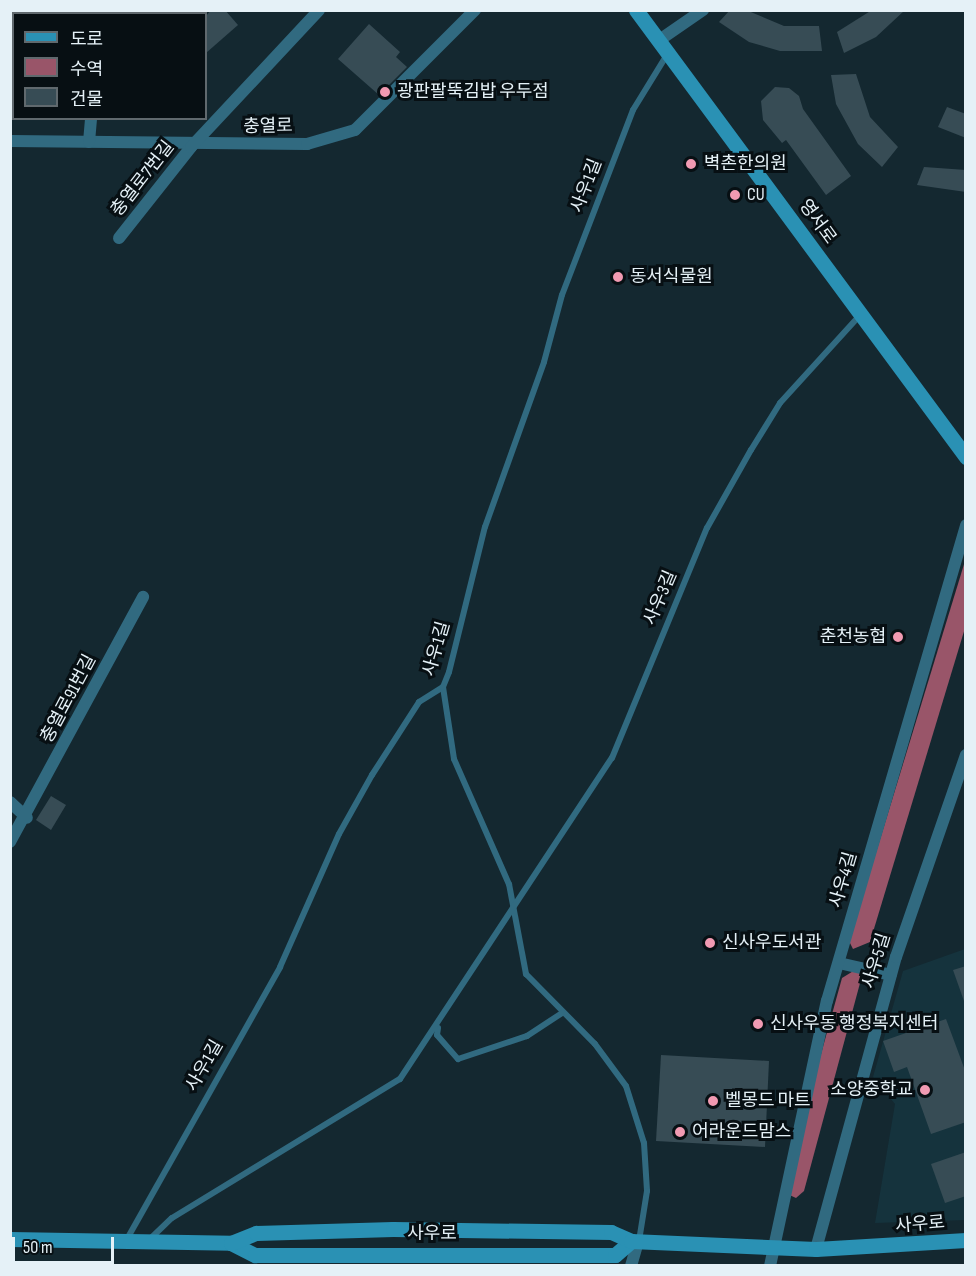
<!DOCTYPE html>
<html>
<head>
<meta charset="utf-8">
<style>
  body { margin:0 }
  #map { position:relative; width:976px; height:1276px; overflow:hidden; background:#142830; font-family:"Sofia Sans Condensed","Noto Sans KR",sans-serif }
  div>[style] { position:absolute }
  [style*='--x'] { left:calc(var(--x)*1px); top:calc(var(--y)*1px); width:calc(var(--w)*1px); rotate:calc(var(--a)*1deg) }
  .built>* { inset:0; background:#15333d }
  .water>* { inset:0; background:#995569 }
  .building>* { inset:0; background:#374c55 }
  .path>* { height:2px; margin-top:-1px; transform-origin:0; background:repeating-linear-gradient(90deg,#7c8c93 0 1.5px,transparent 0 6px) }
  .lane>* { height:6px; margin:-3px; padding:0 3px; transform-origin:3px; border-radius:3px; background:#316a80 }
  .street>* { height:12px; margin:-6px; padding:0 6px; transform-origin:6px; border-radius:6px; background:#316a80 }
  .secondary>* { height:15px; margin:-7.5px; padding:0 7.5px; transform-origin:7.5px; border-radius:7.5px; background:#2a91b4 }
  .dots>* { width:16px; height:16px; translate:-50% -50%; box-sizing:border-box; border:3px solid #070f13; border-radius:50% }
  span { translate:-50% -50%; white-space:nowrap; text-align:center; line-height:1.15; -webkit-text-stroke:6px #070f13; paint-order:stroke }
  .poi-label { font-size:18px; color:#e5f1f7 }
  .left { translate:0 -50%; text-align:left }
  .right { translate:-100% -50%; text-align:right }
  .street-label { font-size:18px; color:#e5f1f7 }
  .frame { position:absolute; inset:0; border:12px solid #e5f1f7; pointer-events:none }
  .legend { position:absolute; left:12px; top:12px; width:195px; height:108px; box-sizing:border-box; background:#070f13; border:2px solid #60696e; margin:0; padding:8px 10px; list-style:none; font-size:18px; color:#e5f1f7 }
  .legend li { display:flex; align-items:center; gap:12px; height:30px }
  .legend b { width:30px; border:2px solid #60696e }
  .scale { position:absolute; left:12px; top:1237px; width:102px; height:27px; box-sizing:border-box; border:3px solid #e5f1f7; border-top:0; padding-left:8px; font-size:18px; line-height:21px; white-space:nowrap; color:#e5f1f7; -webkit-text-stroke:4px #070f13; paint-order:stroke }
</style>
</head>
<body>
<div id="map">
  <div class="built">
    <div style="clip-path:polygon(965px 949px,965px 1220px,875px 1223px,895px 1104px,873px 1077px,903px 971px)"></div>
  </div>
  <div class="water">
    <div style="clip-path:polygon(965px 561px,965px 628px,870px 942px,853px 949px,849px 941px)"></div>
    <div style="clip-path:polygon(855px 970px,863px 972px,804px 1191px,796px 1198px,783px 1192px,842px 978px)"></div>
  </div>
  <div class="building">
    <div style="clip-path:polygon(211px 10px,225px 10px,238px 25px,206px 53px,206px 16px)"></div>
    <div style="clip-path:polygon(730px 10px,746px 10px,784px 26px,819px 26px,822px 51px,780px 51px,749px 42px,719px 22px)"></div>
    <div style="clip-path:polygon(872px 10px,905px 10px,876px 37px,844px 53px,837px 32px)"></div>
    <div style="clip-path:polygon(369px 24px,400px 52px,396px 57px,407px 67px,379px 95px,338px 59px)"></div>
    <div style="clip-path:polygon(856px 74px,870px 117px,898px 147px,882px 167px,858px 144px,836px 104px,831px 75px)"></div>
    <div style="clip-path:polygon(775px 87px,789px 88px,799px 96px,803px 109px,851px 176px,826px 195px,786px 140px,782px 143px,763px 120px,761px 101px)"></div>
    <div style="clip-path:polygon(947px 107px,966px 114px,966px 138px,938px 127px)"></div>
    <div style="clip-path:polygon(924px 167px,966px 170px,966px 192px,917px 185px)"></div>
    <div style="clip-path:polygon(51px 796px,66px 805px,51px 830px,36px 820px)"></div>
    <div style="clip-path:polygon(966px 966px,966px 1000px,964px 1001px,953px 970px)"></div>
    <div style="clip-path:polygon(946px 1019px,966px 1073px,966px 1122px,931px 1134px,907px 1067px,894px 1072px,883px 1041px)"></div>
    <div style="clip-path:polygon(661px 1055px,769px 1061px,765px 1147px,656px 1141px)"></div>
    <div style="clip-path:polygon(966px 1152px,966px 1196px,945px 1203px,931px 1164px)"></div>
  </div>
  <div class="path">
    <div style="--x:966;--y:360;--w:34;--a:90"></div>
  </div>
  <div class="lane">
    <div style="--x:443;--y:687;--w:73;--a:81.3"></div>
    <div style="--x:454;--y:759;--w:137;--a:66.3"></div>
    <div style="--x:509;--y:884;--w:92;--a:79.3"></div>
    <div style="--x:526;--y:974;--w:98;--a:45.4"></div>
    <div style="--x:595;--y:1044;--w:52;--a:53.6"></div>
    <div style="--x:626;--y:1086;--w:60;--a:72.5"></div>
    <div style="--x:644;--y:1143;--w:48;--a:86.4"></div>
    <div style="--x:647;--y:1191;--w:51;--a:99.1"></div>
    <div style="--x:438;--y:1028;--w:7;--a:98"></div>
    <div style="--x:437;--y:1035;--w:32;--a:49"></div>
    <div style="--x:458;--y:1059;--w:73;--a:-18.4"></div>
    <div style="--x:527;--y:1036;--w:42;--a:-33.3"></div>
    <div style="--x:127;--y:1239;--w:312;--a:-60.6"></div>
    <div style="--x:280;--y:967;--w:145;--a:-66.1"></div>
    <div style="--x:339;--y:834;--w:68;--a:-60.8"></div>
    <div style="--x:372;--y:775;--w:87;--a:-57.2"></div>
    <div style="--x:419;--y:702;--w:28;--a:-32"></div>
    <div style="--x:443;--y:687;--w:16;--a:-68"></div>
    <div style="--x:449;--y:672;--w:149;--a:-76.1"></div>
    <div style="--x:485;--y:527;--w:175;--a:-70.3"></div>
    <div style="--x:544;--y:362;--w:69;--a:-75"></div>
    <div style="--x:562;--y:295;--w:198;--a:-69"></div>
    <div style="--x:633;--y:110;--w:67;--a:-58.4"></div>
    <div style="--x:150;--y:1239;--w:30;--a:-44"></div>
    <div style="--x:172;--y:1218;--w:267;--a:-31.4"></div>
    <div style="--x:400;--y:1079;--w:385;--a:-56.6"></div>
    <div style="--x:612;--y:758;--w:249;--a:-67.6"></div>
    <div style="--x:707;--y:528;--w:90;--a:-60.6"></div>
    <div style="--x:751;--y:450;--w:55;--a:-58.3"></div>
    <div style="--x:780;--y:403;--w:119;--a:-47.7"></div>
  </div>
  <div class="street">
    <div style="--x:98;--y:14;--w:4;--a:-76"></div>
    <div style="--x:658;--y:41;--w:55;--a:-34.6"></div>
    <div style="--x:10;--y:141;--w:297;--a:0.6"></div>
    <div style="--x:307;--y:144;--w:50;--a:-16.3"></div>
    <div style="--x:355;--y:130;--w:170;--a:-45"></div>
    <div style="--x:89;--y:142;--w:24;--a:-85"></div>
    <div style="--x:119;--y:238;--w:116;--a:-51.6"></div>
    <div style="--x:191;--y:147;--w:187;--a:-46.9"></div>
    <div style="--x:10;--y:802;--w:23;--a:43"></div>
    <div style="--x:10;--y:842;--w:279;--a:-61.5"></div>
    <div style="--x:839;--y:963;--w:53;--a:13"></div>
    <div style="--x:816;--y:1249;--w:303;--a:-74.7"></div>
    <div style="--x:896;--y:957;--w:214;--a:-70.9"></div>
    <div style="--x:631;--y:1266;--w:26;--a:-74"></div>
    <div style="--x:770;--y:1266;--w:271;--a:-77.9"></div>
    <div style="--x:827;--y:1001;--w:496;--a:-73.7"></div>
  </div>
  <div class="secondary">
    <div style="--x:636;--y:10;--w:556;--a:53.56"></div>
    <div style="--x:10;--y:1239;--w:221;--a:1"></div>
    <div style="--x:231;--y:1243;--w:27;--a:27"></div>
    <div style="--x:255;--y:1255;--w:360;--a:0"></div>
    <div style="--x:615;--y:1255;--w:21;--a:-41"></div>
    <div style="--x:231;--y:1243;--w:27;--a:-22"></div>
    <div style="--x:256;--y:1233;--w:137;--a:-1.7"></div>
    <div style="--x:393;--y:1229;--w:218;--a:0.8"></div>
    <div style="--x:611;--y:1232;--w:22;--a:24"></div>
    <div style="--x:631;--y:1241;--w:185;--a:2.5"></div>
    <div style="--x:816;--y:1249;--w:150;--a:-3.4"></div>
  </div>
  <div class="dots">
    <div style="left:385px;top:92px;background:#f19ab2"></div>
    <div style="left:691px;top:164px;background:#f19ab2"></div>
    <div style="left:735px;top:195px;background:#f19ab2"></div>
    <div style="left:618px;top:277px;background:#f19ab2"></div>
    <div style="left:898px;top:637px;background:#f19ab2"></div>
    <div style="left:710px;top:943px;background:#f19ab2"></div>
    <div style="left:758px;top:1024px;background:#f19ab2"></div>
    <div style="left:925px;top:1090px;background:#f19ab2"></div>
    <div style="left:713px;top:1101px;background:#f19ab2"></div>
    <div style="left:680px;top:1132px;background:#f19ab2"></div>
  </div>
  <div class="poi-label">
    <span class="left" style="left:397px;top:92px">광판팔뚝김밥 우두점</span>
    <span class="left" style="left:704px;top:164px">벽촌한의원</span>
    <span class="left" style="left:747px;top:195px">CU</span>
    <span class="left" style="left:630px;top:277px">동서식물원</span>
    <span class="right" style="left:886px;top:637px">춘천농협</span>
    <span class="left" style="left:722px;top:943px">신사우도서관</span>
    <span class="left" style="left:770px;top:1024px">신사우동 행정복지센터</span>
    <span class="right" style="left:913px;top:1090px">소양중학교</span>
    <span class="left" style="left:725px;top:1101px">벨몽드 마트</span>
    <span class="left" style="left:692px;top:1132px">어라운드맘스</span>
  </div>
  <div class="street-label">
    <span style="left:268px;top:127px;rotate:-1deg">충열로</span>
    <span style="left:143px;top:179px;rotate:-52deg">충열로7번길</span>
    <span style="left:587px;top:186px;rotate:-69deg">사우1길</span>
    <span style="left:817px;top:222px;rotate:54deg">영서로</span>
    <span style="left:661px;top:598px;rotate:-67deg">사우3길</span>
    <span style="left:437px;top:649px;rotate:-74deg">사우1길</span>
    <span style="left:69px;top:699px;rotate:-62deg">충열로91번길</span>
    <span style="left:844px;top:880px;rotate:-74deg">사우4길</span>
    <span style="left:877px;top:961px;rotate:-73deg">사우5길</span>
    <span style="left:205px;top:1066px;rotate:-60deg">사우1길</span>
    <span style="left:920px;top:1225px;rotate:-5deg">사우로</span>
    <span style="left:432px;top:1234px">사우로</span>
  </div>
  <div class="frame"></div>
  <ul class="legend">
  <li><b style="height:8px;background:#2a91b4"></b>도로</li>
  <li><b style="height:16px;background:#995569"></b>수역</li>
  <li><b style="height:16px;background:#374c55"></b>건물</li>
  </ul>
  <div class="scale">50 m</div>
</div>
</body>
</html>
